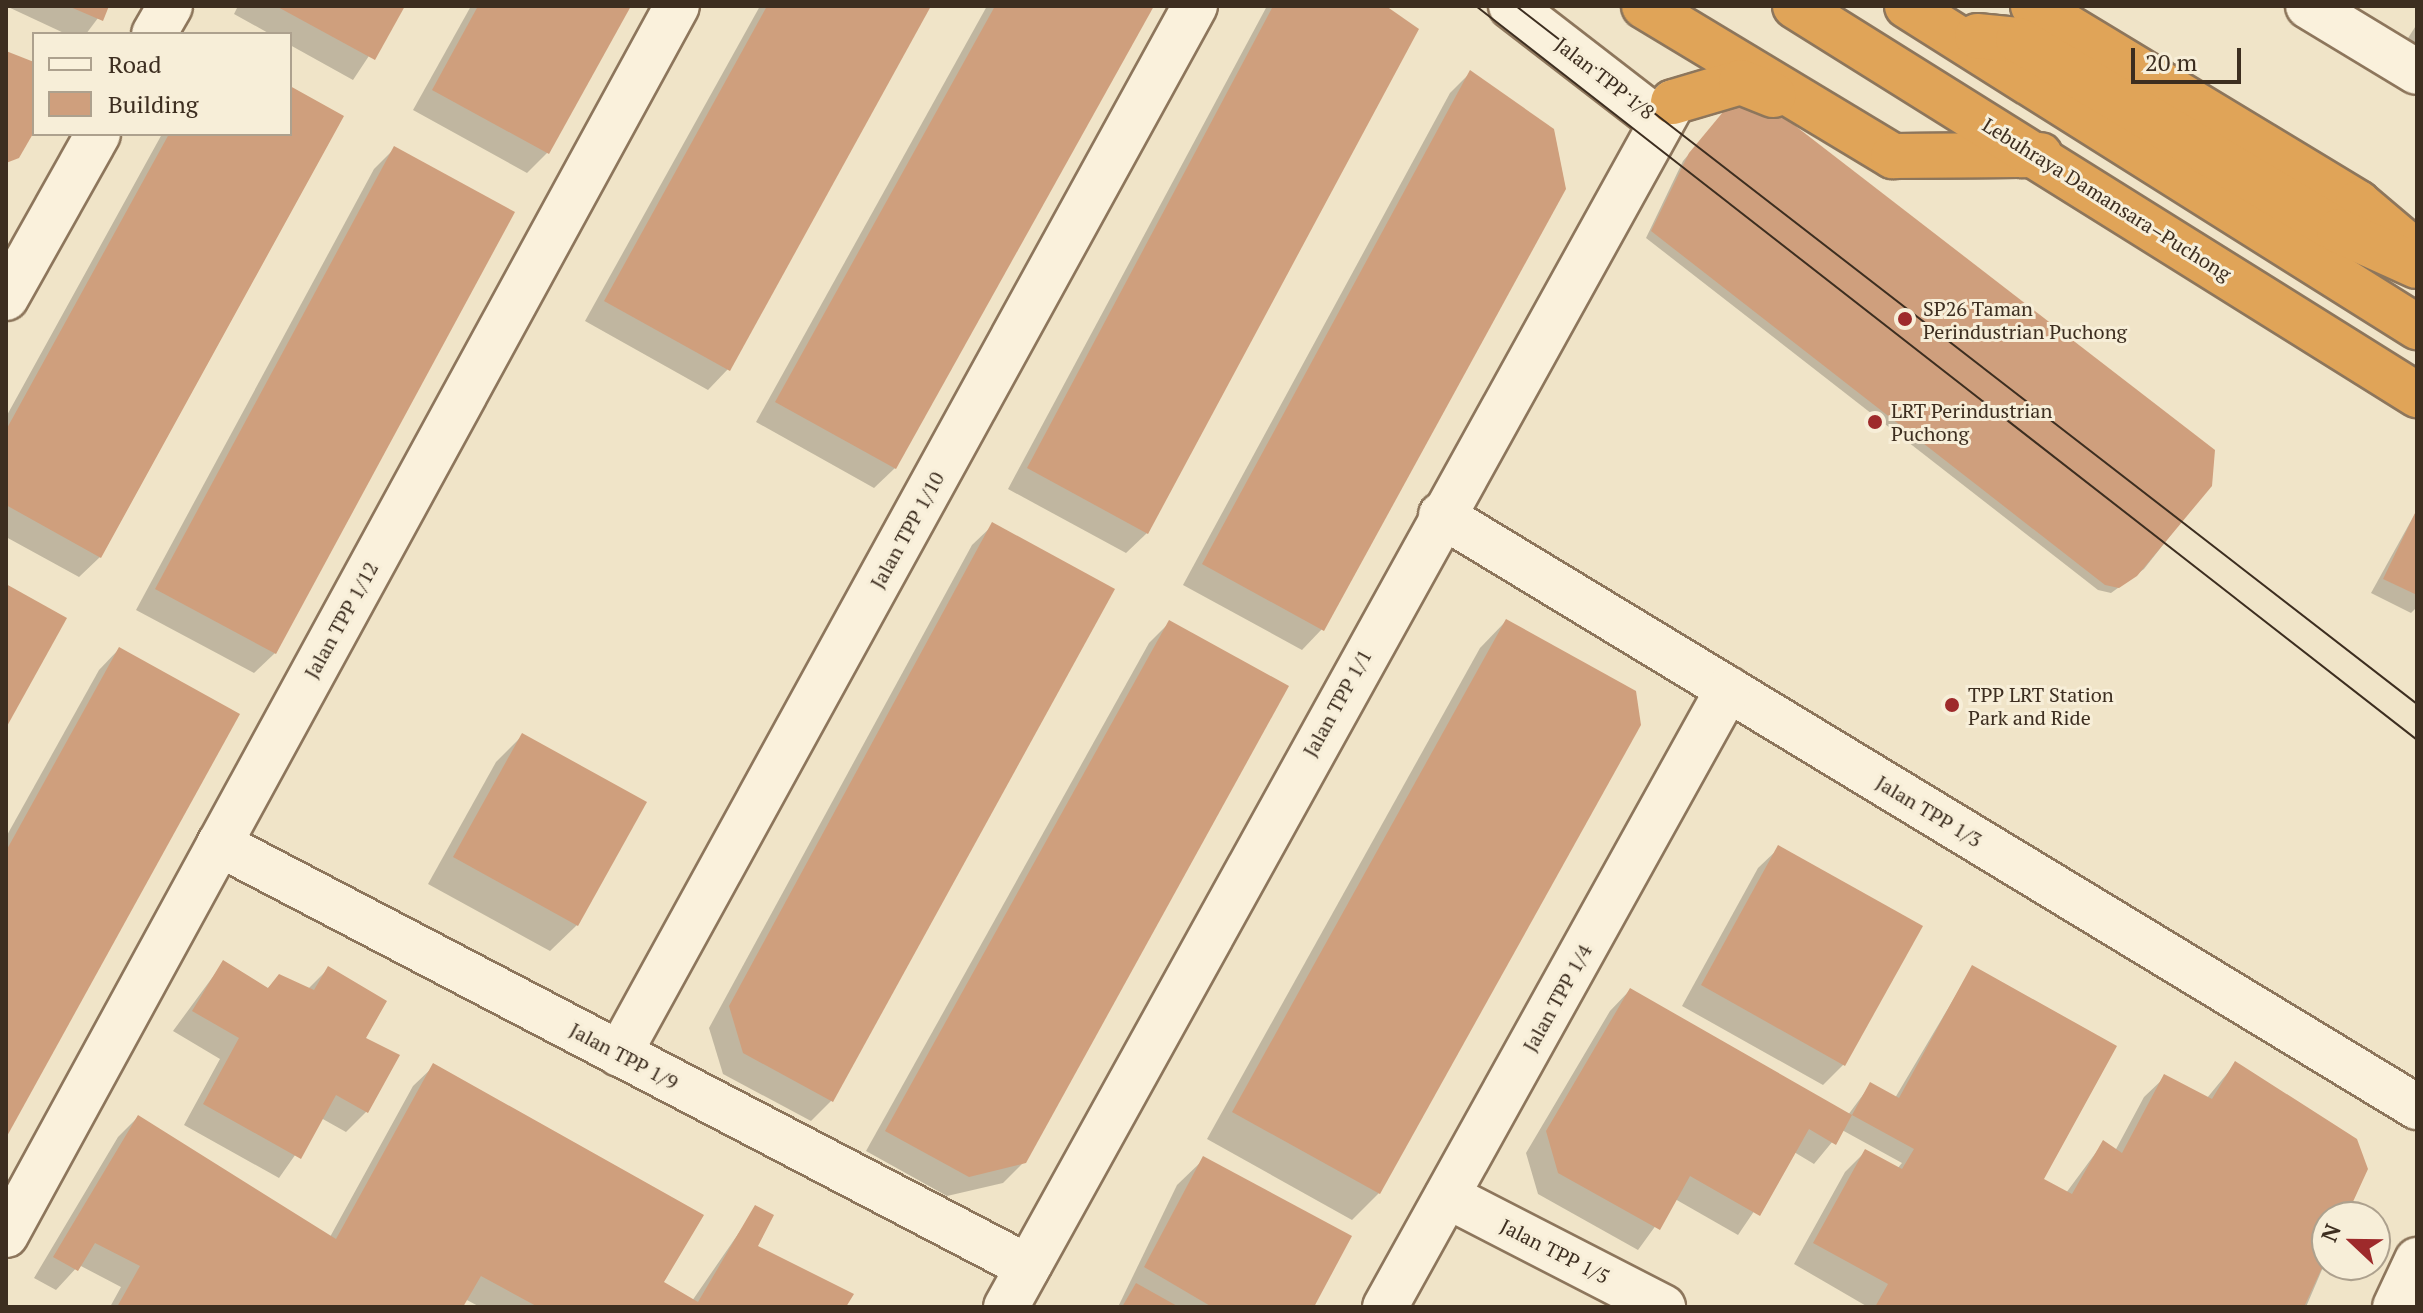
<!DOCTYPE html>
<html>
<head>
<meta charset="utf-8">
<style>
  body { margin:0 }
  #map { position:relative; width:2423px; height:1313px; overflow:hidden; background:#f0e4c8; font-family:"PT Serif",serif }
  div>[style] { position:absolute }
  [style*='--x'] { left:calc(var(--x)*1px); top:calc(var(--y)*1px); width:calc(var(--w)*1px); rotate:calc(var(--a)*1deg) }
  .shadow>* { inset:0; background:#0003 }
  .building>* { inset:0; background:#cf9f7d }
  .roads { filter:drop-shadow(2px 0 #8d765c) drop-shadow(-2px 0 #8d765c) drop-shadow(0 2px #8d765c) drop-shadow(0 -2px #8d765c) }
  .minor>* { height:44px; margin:-22px; padding:0 22px; transform-origin:22px; border-radius:22px; background:#faf1dc }
  .highway>* { height:44px; margin:-22px; padding:0 22px; transform-origin:22px; border-radius:22px; background:#e0a458 }
  .tram>* { height:2px; margin:-1px; padding:0 1px; transform-origin:1px; border-radius:1px; background:#3d2e20 }
  .dots>* { width:22px; height:22px; translate:-50% -50%; box-sizing:border-box; border:4px solid #f7eed8; border-radius:50% }
  span { translate:-50% -50%; white-space:nowrap; text-align:center; line-height:1.15; -webkit-text-stroke:6px #f7eed8; paint-order:stroke }
  .street-label { font-size:20px; color:#3d2e20 }
  .poi-label { font-size:20px; color:#3d2e20 }
  .left { translate:0 -50%; text-align:left }
  .frame { position:absolute; inset:0; border:8px solid #3d2e20; pointer-events:none }
  .legend { position:absolute; left:32px; top:32px; width:260px; height:104px; box-sizing:border-box; background:#f7eed8; border:2px solid #ada18e; margin:0; padding:10px 14px; list-style:none; font-size:24px; color:#3d2e20 }
  .legend li { display:flex; align-items:center; gap:16px; height:40px }
  .legend b { width:40px; border:2px solid #ada18e }
  .north { position:absolute; left:2311px; top:1201px; width:80px; height:80px; box-sizing:border-box; background:#f7eed8; border:2px solid #ada18e; border-radius:50%; rotate:292deg; font-size:22px; font-weight:700; line-height:32px; text-align:center; color:#3d2e20 }
  .north::after { content:''; display:block; margin:auto; width:28px; height:36px; background:#9e2a2b; clip-path:polygon(50% 0,100% 100%,50% 72%,0 100%) }
  .scale { position:absolute; left:2131px; top:48px; width:110px; height:36px; box-sizing:border-box; border:4px solid #3d2e20; border-top:0; padding-left:10px; font-size:24px; line-height:28px; white-space:nowrap; color:#3d2e20; -webkit-text-stroke:6px #f7eed8; paint-order:stroke }
</style>
</head>
<body>
<div id="map">
  <div class="shadow">
    <div style="clip-path:polygon(6px 6px,107px 6px,86px 34px,66px 34px)"></div>
    <div style="clip-path:polygon(238px 6px,402px 6px,353px 80px,290px 45px,290px 34px,270px 34px,234px 14px)"></div>
    <div style="clip-path:polygon(471px 6px,628px 6px,547px 153px,527px 173px,413px 110px)"></div>
    <div style="clip-path:polygon(760px 6px,929px 6px,728px 369px,708px 390px,585px 321px)"></div>
    <div style="clip-path:polygon(987px 6px,1152px 6px,895px 468px,874px 488px,756px 422px)"></div>
    <div style="clip-path:polygon(1267px 6px,1383px 6px,1147px 533px,1126px 553px,1008px 489px)"></div>
    <div style="clip-path:polygon(2417px 24px,2417px 59px,2401px 49px)"></div>
    <div style="clip-path:polygon(1470px 73px,1322px 629px,1302px 650px,1183px 585px,1450px 93px)"></div>
    <div style="clip-path:polygon(290px 89px,342px 117px,100px 557px,79px 577px,6px 537px,6px 417px,162px 134px,290px 134px)"></div>
    <div style="clip-path:polygon(1717px 121px,2210px 485px,2144px 569px,2111px 593px,2098px 590px,1646px 238px,1683px 161px)"></div>
    <div style="clip-path:polygon(394px 149px,275px 653px,254px 673px,136px 610px,374px 169px)"></div>
    <div style="clip-path:polygon(2417px 510px,2417px 607px,2411px 613px,2371px 593px)"></div>
    <div style="clip-path:polygon(993px 525px,831px 1101px,811px 1121px,723px 1074px,709px 1028px,972px 545px)"></div>
    <div style="clip-path:polygon(1506px 621px,1379px 1193px,1352px 1220px,1207px 1139px,1480px 648px)"></div>
    <div style="clip-path:polygon(1170px 622px,1024px 1162px,1003px 1183px,947px 1196px,866px 1151px,1149px 643px)"></div>
    <div style="clip-path:polygon(119px 649px,6px 1134px,6px 837px,99px 670px)"></div>
    <div style="clip-path:polygon(522px 736px,577px 925px,550px 951px,428px 884px,496px 762px)"></div>
    <div style="clip-path:polygon(1779px 848px,1844px 1064px,1823px 1085px,1682px 1006px,1758px 868px)"></div>
    <div style="clip-path:polygon(223px 963px,267px 989px,279px 977px,308px 989px,329px 968px,364px 1039px,397px 1056px,366px 1112px,346px 1132px,321px 1118px,279px 1178px,184px 1125px,220px 1059px,173px 1031px)"></div>
    <div style="clip-path:polygon(1972px 968px,2042px 1180px,2066px 1193px,2103px 1143px,2115px 1151px,2144px 1097px,2165px 1077px,2207px 1098px,2235px 1064px,2345px 1217px,2327px 1217px,2327px 1258px,2306px 1307px,1868px 1307px,1794px 1264px,1845px 1172px,1865px 1152px,1897px 1169px,1902px 1163px,1842px 1130px,1814px 1164px,1794px 1152px,1738px 1235px,1675px 1199px,1638px 1250px,1538px 1194px,1526px 1153px,1610px 1011px,1630px 990px,1848px 1115px,1871px 1084px,1895px 1098px)"></div>
    <div style="clip-path:polygon(434px 1066px,661px 1283px,692px 1301px,756px 1208px,756px 1247px,844px 1307px,480px 1307px,465px 1299px,460px 1307px,110px 1307px,121px 1287px,79px 1265px,56px 1290px,34px 1278px,118px 1137px,138px 1117px,330px 1237px,413px 1086px)"></div>
    <div style="clip-path:polygon(1204px 1159px,1311px 1307px,1118px 1307px,1177px 1185px)"></div>
  </div>
  <div class="building">
    <div style="clip-path:polygon(68px 6px,109px 6px,103px 21px)"></div>
    <div style="clip-path:polygon(276px 6px,405px 6px,375px 60px)"></div>
    <div style="clip-path:polygon(478px 6px,631px 6px,549px 154px,432px 90px)"></div>
    <div style="clip-path:polygon(767px 6px,931px 6px,730px 371px,604px 301px)"></div>
    <div style="clip-path:polygon(995px 6px,1154px 6px,896px 469px,775px 402px)"></div>
    <div style="clip-path:polygon(1273px 6px,1386px 6px,1419px 29px,1148px 534px,1027px 468px)"></div>
    <div style="clip-path:polygon(6px 51px,34px 62px,34px 132px,19px 158px,6px 163px)"></div>
    <div style="clip-path:polygon(1470px 70px,1554px 129px,1566px 189px,1324px 631px,1202px 564px)"></div>
    <div style="clip-path:polygon(290px 86px,344px 116px,101px 558px,6px 505px,6px 430px,169px 134px,290px 134px)"></div>
    <div style="clip-path:polygon(1754px 94px,2215px 450px,2212px 486px,2137px 576px,2119px 588px,2105px 585px,1651px 231px,1689px 153px,1723px 112px)"></div>
    <div style="clip-path:polygon(394px 146px,515px 212px,276px 654px,155px 589px)"></div>
    <div style="clip-path:polygon(2417px 509px,2417px 595px,2383px 579px)"></div>
    <div style="clip-path:polygon(992px 522px,1115px 589px,833px 1102px,743px 1053px,729px 1006px)"></div>
    <div style="clip-path:polygon(6px 584px,67px 618px,6px 728px)"></div>
    <div style="clip-path:polygon(1506px 619px,1636px 691px,1641px 725px,1380px 1194px,1232px 1112px)"></div>
    <div style="clip-path:polygon(1169px 620px,1289px 686px,1026px 1163px,969px 1177px,885px 1131px)"></div>
    <div style="clip-path:polygon(119px 647px,240px 714px,6px 1138px,6px 851px)"></div>
    <div style="clip-path:polygon(522px 733px,647px 802px,578px 926px,453px 857px)"></div>
    <div style="clip-path:polygon(1778px 845px,1923px 926px,1845px 1066px,1701px 985px)"></div>
    <div style="clip-path:polygon(223px 960px,268px 988px,279px 974px,314px 990px,328px 966px,387px 1001px,366px 1038px,400px 1055px,368px 1113px,336px 1095px,301px 1159px,203px 1104px,239px 1038px,192px 1011px)"></div>
    <div style="clip-path:polygon(1972px 965px,2117px 1046px,2044px 1179px,2072px 1194px,2103px 1140px,2122px 1153px,2164px 1074px,2212px 1099px,2235px 1061px,2357px 1139px,2368px 1169px,2346px 1217px,2327px 1217px,2327px 1257px,2304px 1307px,1875px 1307px,1888px 1284px,1813px 1243px,1865px 1149px,1902px 1169px,1914px 1149px,1852px 1115px,1870px 1082px,1899px 1098px)"></div>
    <div style="clip-path:polygon(1630px 988px,1852px 1115px,1836px 1145px,1809px 1129px,1760px 1216px,1690px 1176px,1660px 1230px,1558px 1173px,1546px 1131px)"></div>
    <div style="clip-path:polygon(433px 1063px,704px 1215px,664px 1282px,698px 1302px,755px 1205px,774px 1215px,758px 1246px,854px 1294px,846px 1307px,538px 1307px,481px 1276px,463px 1307px,117px 1307px,140px 1266px,95px 1243px,78px 1271px,53px 1257px,138px 1115px,336px 1239px)"></div>
    <div style="clip-path:polygon(1203px 1156px,1352px 1236px,1314px 1307px,1212px 1307px,1144px 1267px)"></div>
    <div style="clip-path:polygon(1136px 1283px,1179px 1307px,1122px 1307px)"></div>
  </div>
  <div class="roads">
    <div class="minor">
      <div style="--x:1511;--y:6;--w:190;--a:37.7"></div>
      <div style="--x:2308;--y:6;--w:127;--a:31.2"></div>
      <div style="--x:154;--y:34;--w:32;--a:-60"></div>
      <div style="--x:6;--y:298;--w:188;--a:-60.7"></div>
      <div style="--x:1441;--y:515;--w:1142;--a:31.24"></div>
      <div style="--x:219;--y:844;--w:913;--a:27.6"></div>
      <div style="--x:619;--y:1054;--w:1196;--a:-61.21"></div>
      <div style="--x:1447;--y:1196;--w:243;--a:27.2"></div>
      <div style="--x:6;--y:1235;--w:1400;--a:-61.37"></div>
      <div style="--x:1006;--y:1307;--w:1377;--a:-61.03"></div>
      <div style="--x:1385;--y:1307;--w:707;--a:-60.97"></div>
      <div style="--x:2395;--y:1307;--w:52;--a:-64.9"></div>
    </div>
    <div class="highway">
      <div style="--x:1644;--y:6;--w:291;--a:31.1"></div>
      <div style="--x:1893;--y:156;--w:147;--a:-0.4"></div>
      <div style="--x:1795;--y:6;--w:734;--a:32.02"></div>
      <div style="--x:1907;--y:6;--w:603;--a:32.19"></div>
      <div style="--x:2033;--y:6;--w:380;--a:31.2"></div>
      <div style="--x:2358;--y:203;--w:70;--a:40.3"></div>
      <div style="--x:1977;--y:36;--w:41;--a:5.6"></div>
      <div style="--x:2018;--y:40;--w:374;--a:30.8"></div>
      <div style="--x:2339;--y:231;--w:85;--a:24.2"></div>
      <div style="--x:1673;--y:102;--w:71;--a:-16.4"></div>
      <div style="--x:1741;--y:82;--w:35;--a:22"></div>
    </div>
  </div>
  <div class="tram">
    <div style="--x:1476;--y:6;--w:1193;--a:37.95"></div>
    <div style="--x:1516;--y:6;--w:1140;--a:37.76"></div>
  </div>
  <div class="dots">
    <div style="left:1905px;top:319px;background:#9e2a2b"></div>
    <div style="left:1875px;top:422px;background:#9e2a2b"></div>
    <div style="left:1952px;top:705px;background:#9e2a2b"></div>
  </div>
  <div class="street-label">
    <span style="left:1605px;top:78px;rotate:38deg">Jalan TPP 1/8</span>
    <span style="left:2107px;top:199px;rotate:32deg">Lebuhraya Damansara–Puchong</span>
    <span style="left:907px;top:530px;rotate:-61deg">Jalan TPP 1/10</span>
    <span style="left:341px;top:620px;rotate:-61deg">Jalan TPP 1/12</span>
    <span style="left:1337px;top:703px;rotate:-61deg">Jalan TPP 1/1</span>
    <span style="left:1929px;top:811px;rotate:31deg">Jalan TPP 1/3</span>
    <span style="left:1557px;top:998px;rotate:-61deg">Jalan TPP 1/4</span>
    <span style="left:624px;top:1056px;rotate:28deg">Jalan TPP 1/9</span>
    <span style="left:1555px;top:1251px;rotate:27deg">Jalan TPP 1/5</span>
  </div>
  <div class="poi-label">
    <span class="left" style="left:1923px;top:320px">SP26 Taman<br>Perindustrian Puchong</span>
    <span class="left" style="left:1891px;top:422px">LRT Perindustrian<br>Puchong</span>
    <span class="left" style="left:1968px;top:706px">TPP LRT Station<br>Park and Ride</span>
  </div>
  <div class="frame"></div>
  <ul class="legend">
  <li><b style="height:10px;background:#faf1dc"></b>Road</li>
  <li><b style="height:22px;background:#cf9f7d"></b>Building</li>
  </ul>
  <div class="north">N</div>
  <div class="scale">20 m</div>
</div>
</body>
</html>
